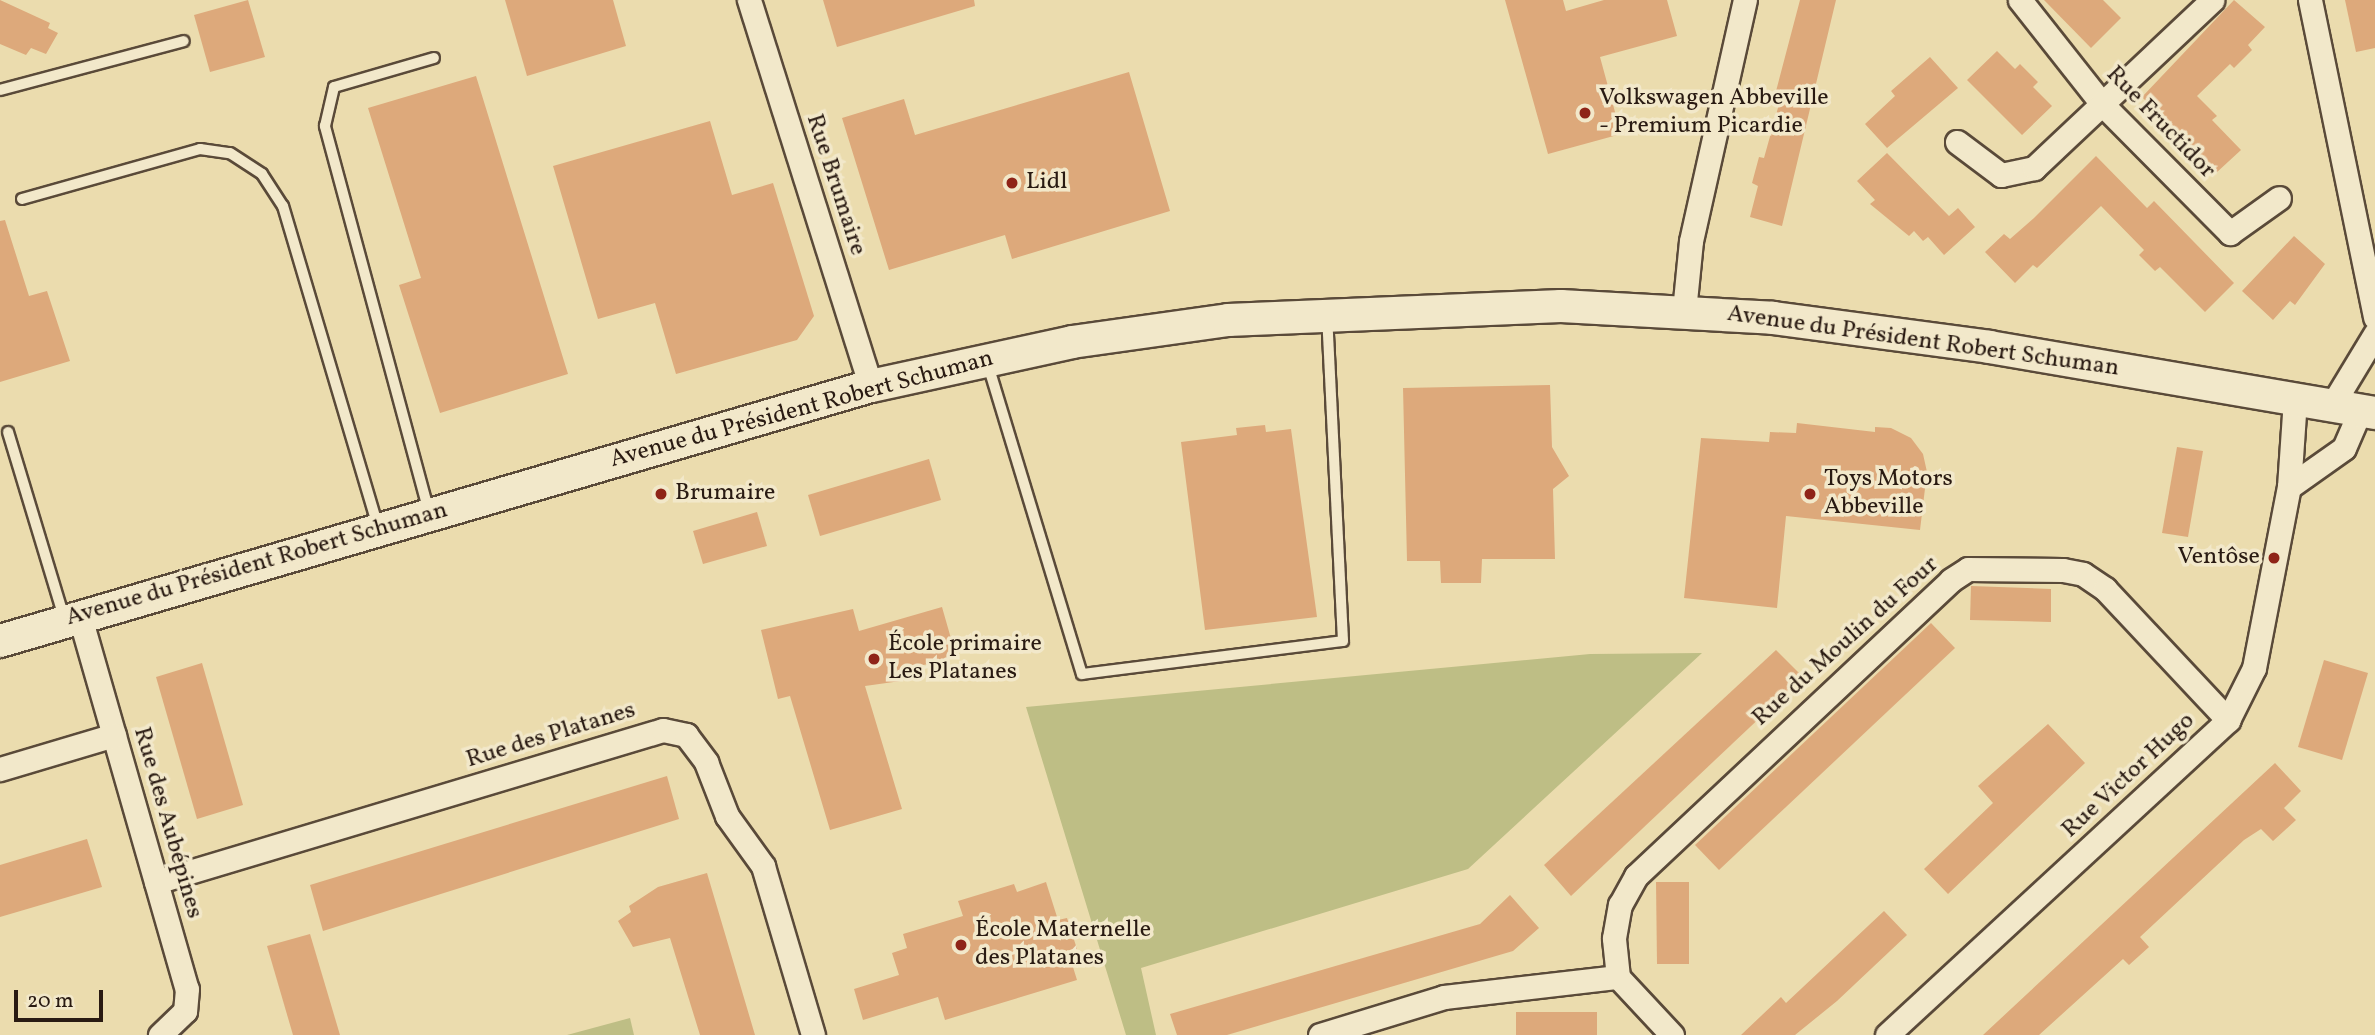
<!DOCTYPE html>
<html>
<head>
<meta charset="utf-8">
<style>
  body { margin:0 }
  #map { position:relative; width:2375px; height:1035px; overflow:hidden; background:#ebdcae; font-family:Vollkorn,serif }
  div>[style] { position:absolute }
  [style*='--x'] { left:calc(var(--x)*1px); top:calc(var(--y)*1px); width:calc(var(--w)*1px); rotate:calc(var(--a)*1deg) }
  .green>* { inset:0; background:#bebe85 }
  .building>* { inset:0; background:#dda97b }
  .roads { filter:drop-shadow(2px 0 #5a4a39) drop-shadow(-2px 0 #5a4a39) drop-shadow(0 2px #5a4a39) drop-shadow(0 -2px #5a4a39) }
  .lane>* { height:10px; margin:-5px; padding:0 5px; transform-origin:5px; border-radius:5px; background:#f2e8ca }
  .street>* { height:23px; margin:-11.5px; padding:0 11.5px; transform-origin:11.5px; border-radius:11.5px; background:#f2e8ca }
  .secondary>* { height:32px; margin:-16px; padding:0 16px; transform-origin:16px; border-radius:16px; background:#f2e8ca }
  .dots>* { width:19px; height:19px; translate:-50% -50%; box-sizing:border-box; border:4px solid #f2e8ca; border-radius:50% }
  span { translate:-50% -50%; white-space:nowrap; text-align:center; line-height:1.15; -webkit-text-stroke:7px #f2e8ca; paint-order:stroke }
  .poi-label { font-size:24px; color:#291a12 }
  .left { translate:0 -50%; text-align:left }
  .right { translate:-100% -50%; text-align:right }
  .street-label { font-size:24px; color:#291a12 }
  .scale { position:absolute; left:14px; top:990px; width:89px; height:32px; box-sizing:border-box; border:4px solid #291a12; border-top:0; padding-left:9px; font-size:21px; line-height:24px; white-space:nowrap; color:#291a12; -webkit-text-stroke:5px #f2e8ca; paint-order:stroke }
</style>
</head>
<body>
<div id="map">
  <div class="green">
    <div style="clip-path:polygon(1702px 653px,1468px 869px,1141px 968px,1156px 1035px,1126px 1035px,1026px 707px,1590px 654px)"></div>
    <div style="clip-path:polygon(630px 1018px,634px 1035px,567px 1035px)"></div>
  </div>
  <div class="building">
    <div style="clip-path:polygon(0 0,50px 23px,48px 28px,58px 33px,46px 54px,31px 48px,26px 55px,0 44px)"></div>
    <div style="clip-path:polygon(248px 0,265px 57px,210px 72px,194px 15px)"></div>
    <div style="clip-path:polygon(505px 0,613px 0,626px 46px,527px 76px)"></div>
    <div style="clip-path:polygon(823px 0,974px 0,975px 6px,837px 47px)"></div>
    <div style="clip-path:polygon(1505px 0,1563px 0,1566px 11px,1604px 0,1667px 0,1677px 36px,1600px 57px,1621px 134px,1548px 154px)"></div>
    <div style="clip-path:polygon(1800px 0,1836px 0,1782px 226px,1750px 217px,1758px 186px,1752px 183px,1759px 157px,1764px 158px,1781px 97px,1775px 95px)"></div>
    <div style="clip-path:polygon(2044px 0,2103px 0,2121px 18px,2091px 48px)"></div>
    <div style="clip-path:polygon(2234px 0,2265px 27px,2248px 45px,2252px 50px,2234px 68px,2230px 64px,2197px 96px,2217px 116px,2212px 120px,2241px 150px,2216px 173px,2142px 97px)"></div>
    <div style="clip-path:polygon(2345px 0,2375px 0,2375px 48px,2356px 52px)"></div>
    <div style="clip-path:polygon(1997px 51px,2015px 69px,2020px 64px,2038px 82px,2033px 87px,2052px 106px,2022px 135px,1967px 80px)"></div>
    <div style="clip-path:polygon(1930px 57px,1958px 88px,1887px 148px,1865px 124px,1895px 96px,1891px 91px)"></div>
    <div style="clip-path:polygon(1129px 72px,1170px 211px,1012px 259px,1005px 235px,889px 270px,842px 118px,904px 99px,915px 135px)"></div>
    <div style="clip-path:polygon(476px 76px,568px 374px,440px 413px,399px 285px,421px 278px,368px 108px)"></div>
    <div style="clip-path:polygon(710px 121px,732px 195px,773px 183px,814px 316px,797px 340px,676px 374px,655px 303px,598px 319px,553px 166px)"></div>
    <div style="clip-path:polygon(1887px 153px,1949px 216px,1958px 208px,1975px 227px,1944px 255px,1928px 237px,1923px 241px,1914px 231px,1909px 236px,1870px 204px,1875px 200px,1857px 181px)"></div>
    <div style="clip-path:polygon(2096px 156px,2147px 208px,2154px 201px,2234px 283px,2205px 312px,2160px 267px,2155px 271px,2139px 255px,2144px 250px,2101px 206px,2037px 268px,2033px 265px,2015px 283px,1985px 252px,2004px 234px,2010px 239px,2034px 218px)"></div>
    <div style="clip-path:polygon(5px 220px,29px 296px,47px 291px,70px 361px,0 382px,0 221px)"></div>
    <div style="clip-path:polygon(2294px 236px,2325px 264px,2295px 305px,2290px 301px,2273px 320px,2242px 291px)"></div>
    <div style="clip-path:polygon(1550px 385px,1552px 447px,1569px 476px,1553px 489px,1555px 559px,1482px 559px,1481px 583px,1441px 583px,1440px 561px,1407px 561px,1403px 388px)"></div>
    <div style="clip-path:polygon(1797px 423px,1875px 432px,1875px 427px,1891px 428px,1911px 438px,1923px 454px,1927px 472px,1920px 530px,1786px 516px,1777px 608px,1684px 598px,1701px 438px,1769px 442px,1770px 432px,1796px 433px)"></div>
    <div style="clip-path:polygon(1265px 425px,1266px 432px,1291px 429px,1317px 617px,1205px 630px,1181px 442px,1237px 435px,1236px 428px)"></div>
    <div style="clip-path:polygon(2177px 447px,2203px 451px,2188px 537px,2162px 533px)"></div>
    <div style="clip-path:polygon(929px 459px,941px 500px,820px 536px,808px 495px)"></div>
    <div style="clip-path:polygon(757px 512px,767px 546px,703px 564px,693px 531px)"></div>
    <div style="clip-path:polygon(1971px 586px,2051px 589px,2051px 622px,1970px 620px)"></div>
    <div style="clip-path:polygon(942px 607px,956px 656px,920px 666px,922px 678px,865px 686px,902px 809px,830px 830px,790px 696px,778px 699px,761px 630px,853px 609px,859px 631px)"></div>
    <div style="clip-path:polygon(1931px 623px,1955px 648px,1719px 870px,1695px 845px)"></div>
    <div style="clip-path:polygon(1776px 650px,1803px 677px,1571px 896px,1544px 865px)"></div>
    <div style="clip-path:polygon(2324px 660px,2368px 673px,2342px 760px,2298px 747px)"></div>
    <div style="clip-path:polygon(202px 663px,243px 805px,197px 819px,156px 677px)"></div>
    <div style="clip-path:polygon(2048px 724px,2085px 763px,1948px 894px,1924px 869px,1993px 803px,1978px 786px)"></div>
    <div style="clip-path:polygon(2275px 763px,2301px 791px,2284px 808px,2296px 820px,2284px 831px,2273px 841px,2261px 829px,2244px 840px,2140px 937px,2149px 947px,2129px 965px,2123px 959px,2039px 1035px,1983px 1035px)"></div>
    <div style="clip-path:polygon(667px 776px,679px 819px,323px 931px,310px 885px)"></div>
    <div style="clip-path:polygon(87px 839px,102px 887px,0 917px,0 865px)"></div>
    <div style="clip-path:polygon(707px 873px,755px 1035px,700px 1035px,670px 938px,633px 947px,618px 921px,631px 912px,629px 906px,658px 887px)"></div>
    <div style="clip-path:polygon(1046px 882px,1058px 920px,1067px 918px,1077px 949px,1068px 951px,1077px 980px,945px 1020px,938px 997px,863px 1020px,854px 989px,899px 975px,892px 953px,907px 948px,903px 934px,963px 916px,958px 901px,1014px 884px,1017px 892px)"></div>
    <div style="clip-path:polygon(1656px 882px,1689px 882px,1689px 964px,1657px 964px)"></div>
    <div style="clip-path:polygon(1510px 895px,1539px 928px,1513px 951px,1227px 1035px,1177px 1035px,1170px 1014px,1480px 924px)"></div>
    <div style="clip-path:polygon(1884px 911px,1907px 935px,1837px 1001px,1795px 1035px,1741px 1035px,1781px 997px,1786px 1003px)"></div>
    <div style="clip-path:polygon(310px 934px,340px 1035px,293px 1035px,267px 946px)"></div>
    <div style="clip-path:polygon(1516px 1012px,1597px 1012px,1597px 1035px,1516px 1035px)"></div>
  </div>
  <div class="roads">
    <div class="lane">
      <div style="--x:0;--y:90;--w:190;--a:-14.9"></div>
      <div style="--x:22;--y:199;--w:185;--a:-15.7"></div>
      <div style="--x:200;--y:149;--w:30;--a:8"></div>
      <div style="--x:230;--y:153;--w:38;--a:33"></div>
      <div style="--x:262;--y:174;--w:38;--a:57"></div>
      <div style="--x:283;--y:206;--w:335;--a:73.5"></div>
      <div style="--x:988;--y:365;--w:323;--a:73.1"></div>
      <div style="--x:1082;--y:674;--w:263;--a:-7.2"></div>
      <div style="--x:1343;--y:641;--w:324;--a:-92.8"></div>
      <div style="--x:8;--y:432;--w:197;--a:73.2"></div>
      <div style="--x:429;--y:512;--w:400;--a:-105.1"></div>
      <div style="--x:325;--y:126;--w:40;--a:-77"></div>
      <div style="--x:334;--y:87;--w:104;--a:-16.2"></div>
    </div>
    <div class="street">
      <div style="--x:749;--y:0;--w:405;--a:72.5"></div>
      <div style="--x:2020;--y:0;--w:132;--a:51.7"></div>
      <div style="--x:2102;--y:104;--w:182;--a:45.2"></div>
      <div style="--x:2230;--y:233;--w:60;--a:-35.5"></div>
      <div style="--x:2310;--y:0;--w:324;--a:78.4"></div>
      <div style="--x:1957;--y:142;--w:55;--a:36.9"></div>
      <div style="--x:2001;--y:175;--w:34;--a:-12"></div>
      <div style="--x:2034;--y:168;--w:245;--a:-43.3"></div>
      <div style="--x:1684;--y:311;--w:70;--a:-84.3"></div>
      <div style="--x:1691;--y:241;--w:247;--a:-77.4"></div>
      <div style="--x:2332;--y:405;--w:83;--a:-58.8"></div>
      <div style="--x:2289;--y:487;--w:67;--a:-35.3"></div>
      <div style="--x:2344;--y:448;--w:40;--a:-66.6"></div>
      <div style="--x:80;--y:617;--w:387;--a:74"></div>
      <div style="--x:187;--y:989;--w:22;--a:95"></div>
      <div style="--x:185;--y:1011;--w:35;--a:136"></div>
      <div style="--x:0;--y:769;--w:119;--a:-16.6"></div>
      <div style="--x:156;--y:882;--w:529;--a:-16.69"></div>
      <div style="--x:663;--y:730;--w:24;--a:12"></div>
      <div style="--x:686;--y:735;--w:34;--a:53"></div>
      <div style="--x:706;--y:762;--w:58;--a:68.7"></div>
      <div style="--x:727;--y:816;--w:62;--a:54.2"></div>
      <div style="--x:763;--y:866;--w:176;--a:73.5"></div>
      <div style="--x:1320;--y:1035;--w:130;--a:-17"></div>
      <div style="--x:1444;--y:997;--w:175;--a:-6.6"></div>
      <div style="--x:1672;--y:1035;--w:79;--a:-133"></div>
      <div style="--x:1618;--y:977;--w:39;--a:-96"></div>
      <div style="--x:1614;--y:938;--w:34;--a:-80"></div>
      <div style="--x:1620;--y:905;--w:33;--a:-61"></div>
      <div style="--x:1636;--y:876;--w:432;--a:-43.2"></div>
      <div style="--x:1951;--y:580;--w:20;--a:-33"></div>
      <div style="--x:1968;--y:569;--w:95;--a:0.6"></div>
      <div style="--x:2063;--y:570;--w:20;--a:11"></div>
      <div style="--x:2083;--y:574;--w:27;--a:34"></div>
      <div style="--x:2105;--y:589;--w:180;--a:46.8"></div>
      <div style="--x:1887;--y:1035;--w:464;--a:-42.7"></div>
      <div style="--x:2228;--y:720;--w:58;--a:-63.4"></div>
      <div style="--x:2254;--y:668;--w:184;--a:-79.1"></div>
      <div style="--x:2289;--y:487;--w:88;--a:-86.1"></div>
    </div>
    <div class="secondary">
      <div style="--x:0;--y:641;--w:908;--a:-16.32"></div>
      <div style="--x:871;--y:386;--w:206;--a:-12.3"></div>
      <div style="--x:1072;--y:342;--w:158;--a:-8"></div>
      <div style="--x:1228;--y:320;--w:333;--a:-2.4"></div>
      <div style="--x:1561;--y:306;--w:212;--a:3.2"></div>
      <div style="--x:1773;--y:318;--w:218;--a:7.6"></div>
      <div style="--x:1989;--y:347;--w:392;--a:9.7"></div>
    </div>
  </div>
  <div class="dots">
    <div style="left:1585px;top:113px;background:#8f2418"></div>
    <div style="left:1012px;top:183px;background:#8f2418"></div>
    <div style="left:661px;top:494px;background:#8f2418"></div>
    <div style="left:1810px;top:494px;background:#8f2418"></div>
    <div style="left:2274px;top:558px;background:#8f2418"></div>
    <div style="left:874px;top:659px;background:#8f2418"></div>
    <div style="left:961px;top:945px;background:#8f2418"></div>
  </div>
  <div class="poi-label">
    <span class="left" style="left:1599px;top:113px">Volkswagen Abbeville<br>- Premium Picardie</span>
    <span class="left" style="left:1026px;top:183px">Lidl</span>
    <span class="left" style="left:1824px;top:494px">Toys Motors<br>Abbeville</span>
    <span class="left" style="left:675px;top:494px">Brumaire</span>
    <span class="right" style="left:2260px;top:558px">Ventôse</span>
    <span class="left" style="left:888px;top:659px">École primaire<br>Les Platanes</span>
    <span class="left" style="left:975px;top:945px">École Maternelle<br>des Platanes</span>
  </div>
  <div class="street-label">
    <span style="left:2160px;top:123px;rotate:46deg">Rue Fructidor</span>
    <span style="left:835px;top:185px;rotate:72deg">Rue Brumaire</span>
    <span style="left:1923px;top:342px;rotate:8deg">Avenue du Président Robert Schuman</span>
    <span style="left:802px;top:410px;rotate:-15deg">Avenue du Président Robert Schuman</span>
    <span style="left:257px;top:565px;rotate:-16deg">Avenue du Président Robert Schuman</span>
    <span style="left:1846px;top:642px;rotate:-42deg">Rue du Moulin du Four</span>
    <span style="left:551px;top:736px;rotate:-17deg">Rue des Platanes</span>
    <span style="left:2129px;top:776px;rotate:-43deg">Rue Victor Hugo</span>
    <span style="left:167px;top:823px;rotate:74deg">Rue des Aubépines</span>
  </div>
  <div class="scale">20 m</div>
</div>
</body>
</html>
